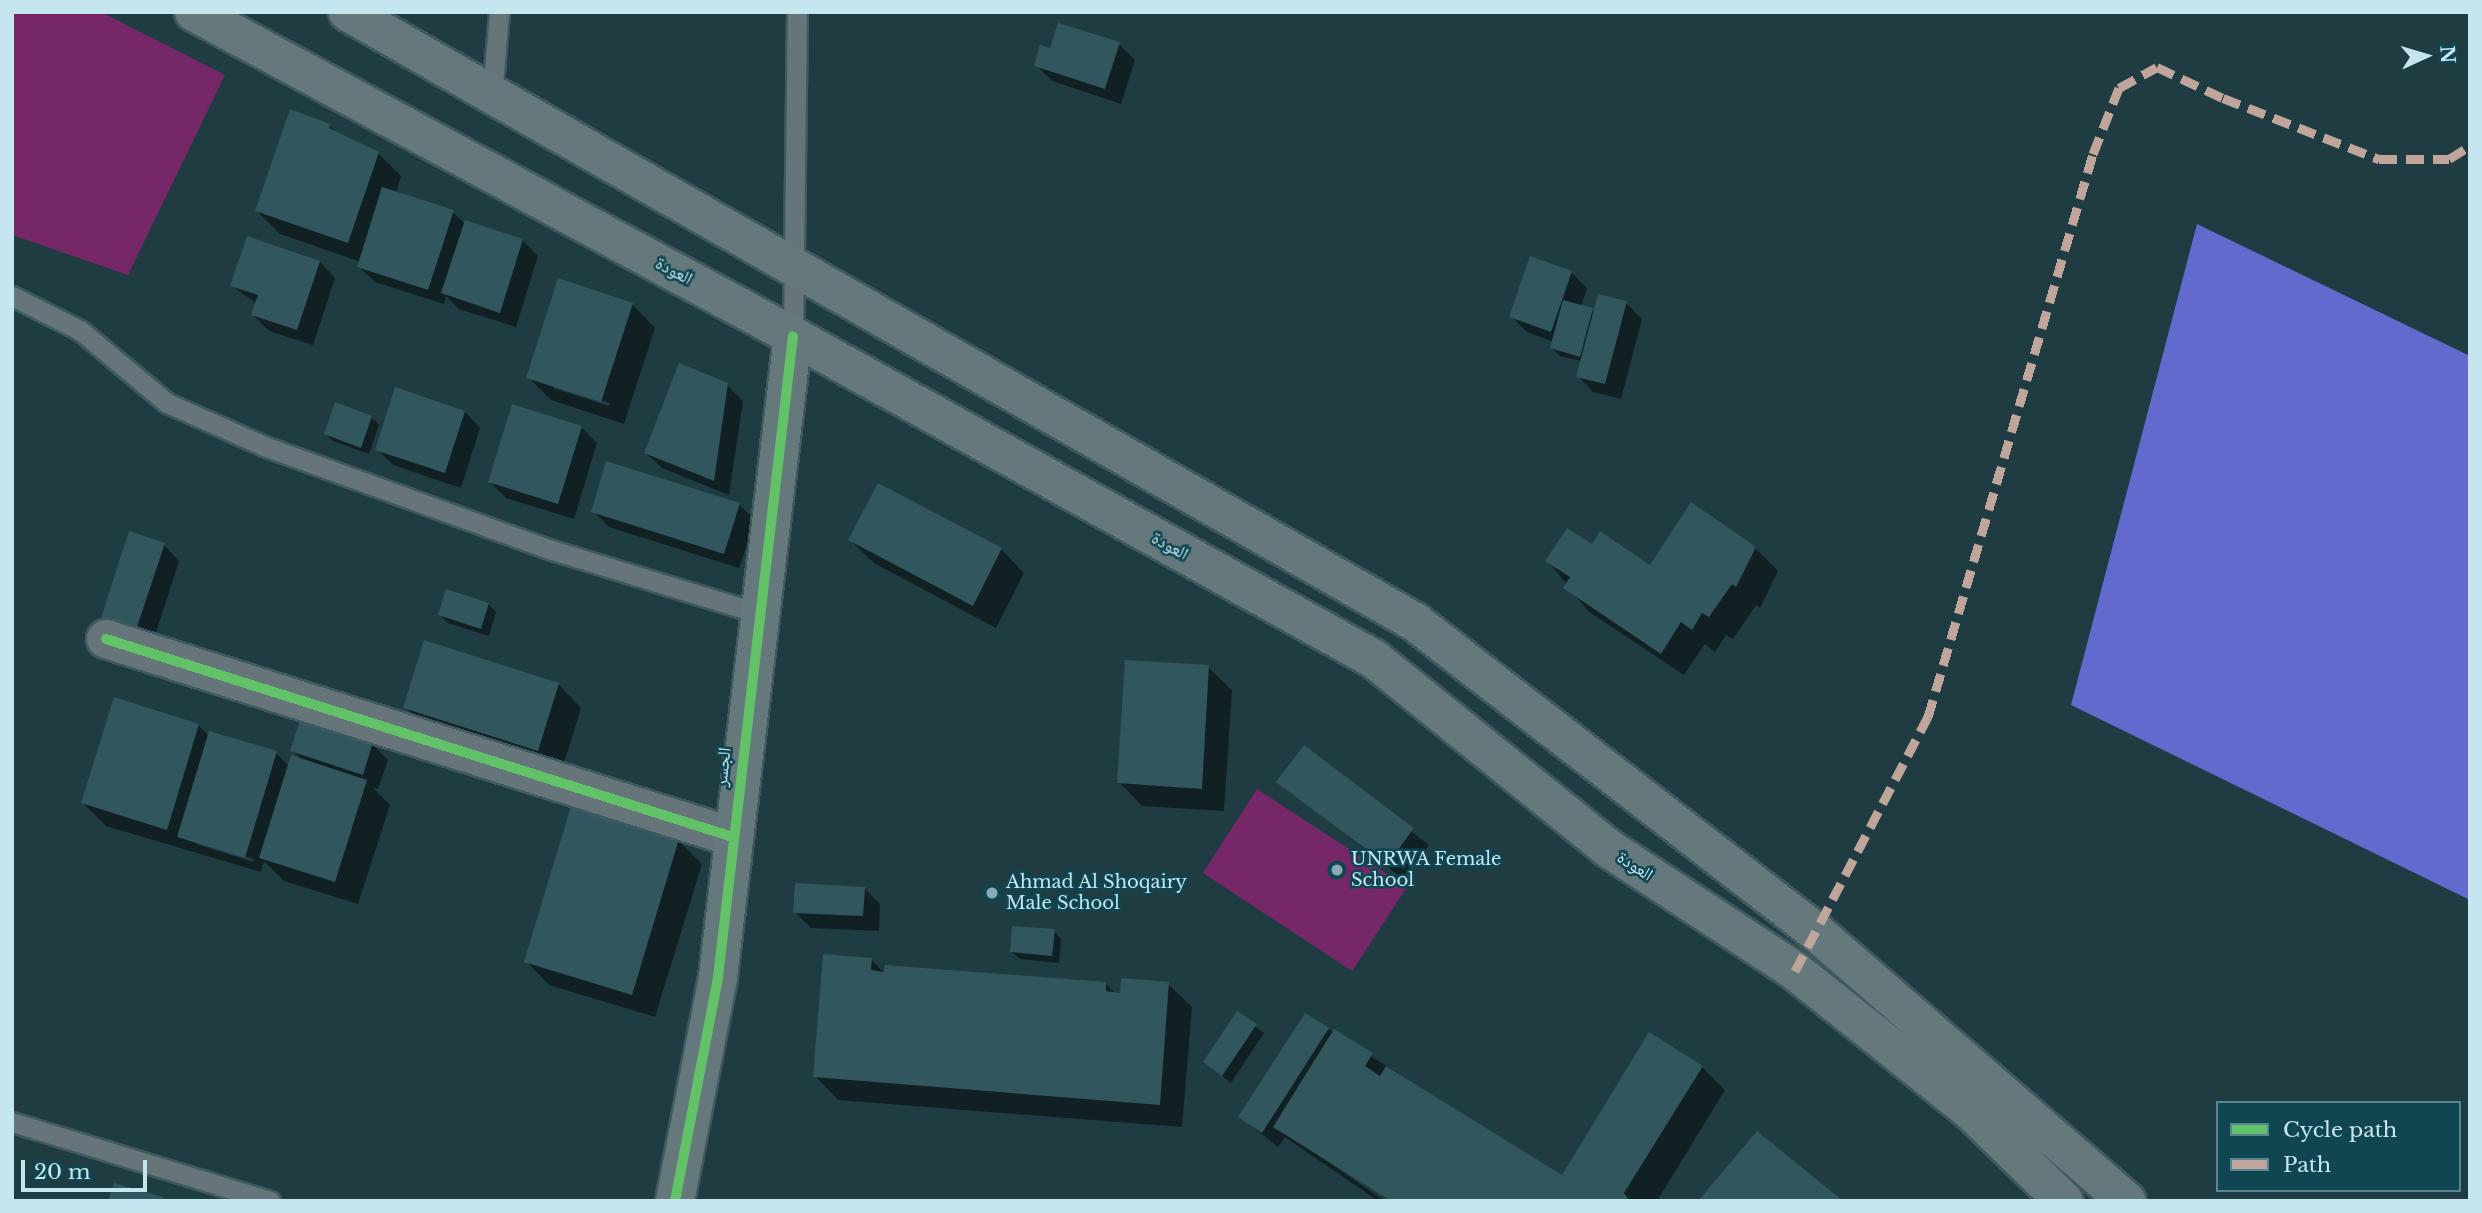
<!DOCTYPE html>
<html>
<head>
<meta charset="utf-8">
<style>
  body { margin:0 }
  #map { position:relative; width:2482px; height:1213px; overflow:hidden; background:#1f3c43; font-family:"Libre Baskerville","Noto Naskh Arabic",serif }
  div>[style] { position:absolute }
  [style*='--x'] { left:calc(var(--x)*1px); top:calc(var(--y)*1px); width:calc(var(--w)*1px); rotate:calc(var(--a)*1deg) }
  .green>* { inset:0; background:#762768 }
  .water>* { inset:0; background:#626acd }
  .shadow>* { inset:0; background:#0007 }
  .building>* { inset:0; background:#31565e }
  .roads { filter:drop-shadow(2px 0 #3f5960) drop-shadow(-2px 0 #3f5960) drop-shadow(0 2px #3f5960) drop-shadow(0 -2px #3f5960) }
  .lane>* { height:19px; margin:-9.5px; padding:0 9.5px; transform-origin:9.5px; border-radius:9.5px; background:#667579 }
  .street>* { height:38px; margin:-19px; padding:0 19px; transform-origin:19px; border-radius:19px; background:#667579 }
  .secondary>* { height:38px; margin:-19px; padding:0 19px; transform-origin:19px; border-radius:19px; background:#65787b }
  .quiet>* { height:9px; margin-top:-4.5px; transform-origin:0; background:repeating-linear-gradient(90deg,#c0a59a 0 18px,transparent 0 27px) }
  .cycleway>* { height:10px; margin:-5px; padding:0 5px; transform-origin:5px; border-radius:5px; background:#61c268 }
  .dots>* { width:19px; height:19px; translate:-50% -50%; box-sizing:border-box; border:4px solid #104552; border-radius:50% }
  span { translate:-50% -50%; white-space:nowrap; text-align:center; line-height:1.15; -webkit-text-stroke:5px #104552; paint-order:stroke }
  .street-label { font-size:18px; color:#c5e5ef }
  .poi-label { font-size:18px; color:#c5e5ef }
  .left { translate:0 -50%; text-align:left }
  .frame { position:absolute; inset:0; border:14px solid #c5e5ef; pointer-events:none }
  .legend { position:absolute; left:2216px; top:1101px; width:245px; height:91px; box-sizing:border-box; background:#104552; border:2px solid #588591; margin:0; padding:9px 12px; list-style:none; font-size:21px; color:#c5e5ef }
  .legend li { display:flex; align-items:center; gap:14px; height:35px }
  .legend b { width:35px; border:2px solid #588591 }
  .north { position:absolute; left:2391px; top:21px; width:70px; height:70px; -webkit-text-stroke:5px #104552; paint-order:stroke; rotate:86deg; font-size:19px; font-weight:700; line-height:28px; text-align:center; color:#c5e5ef }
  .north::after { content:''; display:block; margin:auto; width:24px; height:32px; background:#c5e5ef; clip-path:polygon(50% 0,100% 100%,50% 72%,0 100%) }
  .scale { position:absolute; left:21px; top:1160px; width:126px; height:32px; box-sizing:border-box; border:4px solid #c5e5ef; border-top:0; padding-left:9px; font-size:21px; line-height:24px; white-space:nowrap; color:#c5e5ef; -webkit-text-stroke:5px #104552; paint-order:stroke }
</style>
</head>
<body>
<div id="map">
  <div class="green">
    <div style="clip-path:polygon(12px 12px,101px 12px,225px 75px,128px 275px,12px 235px)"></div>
    <div style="clip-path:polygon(1257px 789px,1407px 887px,1352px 971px,1203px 873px)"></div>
  </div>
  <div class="water">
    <div style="clip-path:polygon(2197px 224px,2470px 356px,2470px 900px,2071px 705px)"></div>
  </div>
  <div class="shadow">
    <div style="clip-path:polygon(1119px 44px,1135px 60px,1121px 104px,1052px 81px,1036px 65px,1051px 50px)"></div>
    <div style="clip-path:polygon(329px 125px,339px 135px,378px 153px,401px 176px,396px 193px,453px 212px,465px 224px,522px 240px,538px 256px,516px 327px,459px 309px,446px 296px,444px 304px,375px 282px,359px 267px,361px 262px,280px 234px,257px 211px)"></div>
    <div style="clip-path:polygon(1531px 258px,1572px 273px,1587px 288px,1581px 307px,1594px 313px,1626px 303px,1642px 319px,1621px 399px,1593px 392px,1578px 376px,1581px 361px,1560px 356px,1552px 348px,1554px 342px,1527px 332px,1511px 316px)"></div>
    <div style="clip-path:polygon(320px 262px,335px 278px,313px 345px,269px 331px,253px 315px,257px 304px,232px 286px)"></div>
    <div style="clip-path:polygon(evenodd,632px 304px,655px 328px,624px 424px,551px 400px,528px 377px,632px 304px,553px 385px,610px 403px,609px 406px,553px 388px,553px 385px)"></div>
    <div style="clip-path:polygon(727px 385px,743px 401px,729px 495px,662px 468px,646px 453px)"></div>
    <div style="clip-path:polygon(465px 412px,480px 428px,461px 488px,393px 465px,377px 449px)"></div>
    <div style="clip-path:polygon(371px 417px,379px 425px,369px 454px,333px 441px,326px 434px)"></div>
    <div style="clip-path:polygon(581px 427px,597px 443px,574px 519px,506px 498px,490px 482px)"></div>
    <div style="clip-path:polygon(739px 505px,755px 520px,739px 568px,609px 527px,593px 511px)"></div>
    <div style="clip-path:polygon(850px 540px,1001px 549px,1024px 573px,996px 628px,874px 563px)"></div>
    <div style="clip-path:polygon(164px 545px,179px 561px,152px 645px,119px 634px,103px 618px)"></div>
    <div style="clip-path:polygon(1592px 546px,1651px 567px,1755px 548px,1778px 571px,1760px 608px,1756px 605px,1733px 639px,1726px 635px,1715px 652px,1705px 644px,1684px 675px,1588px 611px,1548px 561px)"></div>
    <div style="clip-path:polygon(488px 604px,496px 612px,489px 636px,448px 623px,440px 615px)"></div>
    <div style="clip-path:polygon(1208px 667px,1232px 690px,1224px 811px,1142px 806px,1119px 782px)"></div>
    <div style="clip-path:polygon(558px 684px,581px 708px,561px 773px,428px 730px,405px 707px)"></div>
    <div style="clip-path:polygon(evenodd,115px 699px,199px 726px,209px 736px,276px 753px,289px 766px,303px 761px,292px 750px,372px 744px,388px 760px,378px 789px,372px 787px,390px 805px,358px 904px,284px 881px,264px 861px,261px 872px,106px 826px,83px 803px,115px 699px,196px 841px,254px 859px,253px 862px,196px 844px,196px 841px)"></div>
    <div style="clip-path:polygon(1305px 748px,1429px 845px,1403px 879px,1279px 782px)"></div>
    <div style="clip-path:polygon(572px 808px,679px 841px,702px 864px,655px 1017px,549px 985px,526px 961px)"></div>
    <div style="clip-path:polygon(864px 888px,880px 904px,879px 931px,811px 928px,795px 912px)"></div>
    <div style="clip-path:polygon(1054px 931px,1061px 939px,1059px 963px,1020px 959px,1012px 952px)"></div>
    <div style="clip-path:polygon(871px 959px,885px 974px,1106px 984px,1116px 994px,1168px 984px,1192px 1007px,1182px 1127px,838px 1100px,815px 1076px)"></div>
    <div style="clip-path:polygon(1238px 1013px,1264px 1033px,1231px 1083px,1205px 1062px)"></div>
    <div style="clip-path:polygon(1306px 1015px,1562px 1177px,1702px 1067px,1725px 1090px,1657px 1201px,1392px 1201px,1299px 1142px,1385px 1201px,1378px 1201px,1285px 1137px,1278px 1147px,1240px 1117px)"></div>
  </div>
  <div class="building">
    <div style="clip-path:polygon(1058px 23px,1120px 42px,1105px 89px,1034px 66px,1040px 45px,1050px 48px)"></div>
    <div style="clip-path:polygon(290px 109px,330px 124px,329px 128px,379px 152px,348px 243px,255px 211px)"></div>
    <div style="clip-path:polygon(382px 187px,454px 210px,428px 290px,357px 267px)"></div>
    <div style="clip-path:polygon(465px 220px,523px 239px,500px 313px,441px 293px)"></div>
    <div style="clip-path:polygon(247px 236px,320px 261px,297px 330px,251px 315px,258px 295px,230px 286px)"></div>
    <div style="clip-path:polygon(1530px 256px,1572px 271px,1551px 332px,1509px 317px)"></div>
    <div style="clip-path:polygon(558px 278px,633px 303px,601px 402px,526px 378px)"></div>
    <div style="clip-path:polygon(1598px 294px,1627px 301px,1605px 384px,1576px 377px)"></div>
    <div style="clip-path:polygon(1563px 300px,1593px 308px,1580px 357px,1550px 348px)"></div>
    <div style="clip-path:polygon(679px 363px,728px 383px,714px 481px,644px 453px)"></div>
    <div style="clip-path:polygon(395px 387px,465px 411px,445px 473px,375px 450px)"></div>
    <div style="clip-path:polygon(335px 402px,372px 416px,361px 448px,324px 434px)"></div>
    <div style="clip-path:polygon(512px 404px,582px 426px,558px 504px,488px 482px)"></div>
    <div style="clip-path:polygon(606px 461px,740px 503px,724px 554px,591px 512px)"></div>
    <div style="clip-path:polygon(878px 483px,1002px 548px,973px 606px,848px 540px)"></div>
    <div style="clip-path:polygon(1691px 502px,1756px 547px,1736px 587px,1732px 584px,1709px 617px,1702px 613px,1692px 630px,1681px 622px,1661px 654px,1563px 588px,1570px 577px,1545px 561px,1567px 528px,1592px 544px,1600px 531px,1650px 565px)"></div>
    <div style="clip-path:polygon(129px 531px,165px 543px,136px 630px,101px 618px)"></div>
    <div style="clip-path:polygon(446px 589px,489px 603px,481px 629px,438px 615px)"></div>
    <div style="clip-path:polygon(424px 640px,559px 683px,538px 751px,403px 708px)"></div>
    <div style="clip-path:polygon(1125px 660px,1209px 665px,1202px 789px,1117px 783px)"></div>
    <div style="clip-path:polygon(114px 697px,199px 724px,167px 830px,81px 803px)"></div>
    <div style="clip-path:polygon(301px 718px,373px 742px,363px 775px,290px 751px)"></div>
    <div style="clip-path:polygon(209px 731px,277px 751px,245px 858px,177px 837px)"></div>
    <div style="clip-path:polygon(1304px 745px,1414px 828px,1387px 865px,1276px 782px)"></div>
    <div style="clip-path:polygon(291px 755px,367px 780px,335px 882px,259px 858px)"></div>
    <div style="clip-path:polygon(571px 806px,679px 839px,632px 995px,524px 962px)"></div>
    <div style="clip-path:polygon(795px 883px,865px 887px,863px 916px,793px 913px)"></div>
    <div style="clip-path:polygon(1012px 926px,1055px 929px,1052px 956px,1010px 952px)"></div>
    <div style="clip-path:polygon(823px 954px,872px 958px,871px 970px,884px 972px,885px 965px,1106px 982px,1106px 991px,1120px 993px,1121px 978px,1169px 982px,1160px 1105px,813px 1077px)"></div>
    <div style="clip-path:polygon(1237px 1011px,1257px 1024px,1222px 1076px,1203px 1062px)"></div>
    <div style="clip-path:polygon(1305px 1013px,1329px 1028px,1262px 1133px,1238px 1117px)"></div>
    <div style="clip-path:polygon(1334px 1029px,1373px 1053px,1365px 1066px,1380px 1076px,1386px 1066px,1562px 1175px,1649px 1032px,1703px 1066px,1624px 1193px,1630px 1201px,1391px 1201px,1273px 1127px)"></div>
    <div style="clip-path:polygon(1757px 1131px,1843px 1201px,1698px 1201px)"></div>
    <div style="clip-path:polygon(114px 1183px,163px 1197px,162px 1201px,108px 1201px)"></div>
  </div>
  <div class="roads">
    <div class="lane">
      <div style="--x:492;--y:96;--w:84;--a:-85.2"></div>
      <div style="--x:12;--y:296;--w:77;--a:26.9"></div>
      <div style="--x:81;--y:331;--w:112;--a:39.9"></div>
      <div style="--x:167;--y:403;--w:106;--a:23.9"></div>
      <div style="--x:264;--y:446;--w:306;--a:19.9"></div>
      <div style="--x:552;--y:550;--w:219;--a:17"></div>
      <div style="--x:793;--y:336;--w:324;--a:-89.3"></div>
      <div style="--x:12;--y:1122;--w:270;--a:17"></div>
    </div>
    <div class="street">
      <div style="--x:106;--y:639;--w:658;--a:17.53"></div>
    </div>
    <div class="secondary">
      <div style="--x:194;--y:12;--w:681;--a:28.41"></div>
      <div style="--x:793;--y:336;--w:665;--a:29.07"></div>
      <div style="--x:1374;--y:659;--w:301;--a:38.9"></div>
      <div style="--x:1608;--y:848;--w:224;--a:33.3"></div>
      <div style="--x:1795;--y:971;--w:225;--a:38.5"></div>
      <div style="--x:1971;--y:1111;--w:129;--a:44.1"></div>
      <div style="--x:348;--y:12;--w:1229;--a:29.76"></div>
      <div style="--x:1415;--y:622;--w:507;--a:37.71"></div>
      <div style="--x:1816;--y:932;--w:411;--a:40.9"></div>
      <div style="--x:675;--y:1201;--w:228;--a:-79.1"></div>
      <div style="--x:718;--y:977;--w:645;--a:-83.33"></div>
    </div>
  </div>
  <div class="quiet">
    <div style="--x:1795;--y:971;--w:287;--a:-62.4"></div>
    <div style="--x:1928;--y:717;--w:587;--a:-73.67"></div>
    <div style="--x:2093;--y:154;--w:71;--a:-68.5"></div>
    <div style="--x:2119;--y:88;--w:43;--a:-28.9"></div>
    <div style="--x:2157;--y:67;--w:73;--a:25.2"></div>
    <div style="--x:2223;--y:98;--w:168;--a:21.4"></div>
    <div style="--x:2379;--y:159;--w:70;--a:0"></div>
    <div style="--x:2449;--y:159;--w:25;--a:-32"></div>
  </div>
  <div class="cycleway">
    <div style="--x:106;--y:639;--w:658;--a:17.53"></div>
    <div style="--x:675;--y:1201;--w:228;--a:-79.1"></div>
    <div style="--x:718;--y:977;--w:645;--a:-83.33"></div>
  </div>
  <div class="dots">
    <div style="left:1337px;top:870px;background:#8baab3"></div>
    <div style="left:992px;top:893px;background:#8baab3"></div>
  </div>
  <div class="street-label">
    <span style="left:674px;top:271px;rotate:28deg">العودة</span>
    <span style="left:1170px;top:546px;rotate:29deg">العودة</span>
    <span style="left:723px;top:767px;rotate:-84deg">الجسر</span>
    <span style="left:1635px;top:866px;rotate:33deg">العودة</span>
  </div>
  <div class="poi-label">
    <span class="left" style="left:1351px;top:870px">UNRWA Female<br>School</span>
    <span class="left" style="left:1006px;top:893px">Ahmad Al Shoqairy<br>Male School</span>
  </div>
  <div class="frame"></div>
  <ul class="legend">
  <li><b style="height:9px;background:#61c268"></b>Cycle path</li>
  <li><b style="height:9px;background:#c0a59a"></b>Path</li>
  </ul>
  <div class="north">N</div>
  <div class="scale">20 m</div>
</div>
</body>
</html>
